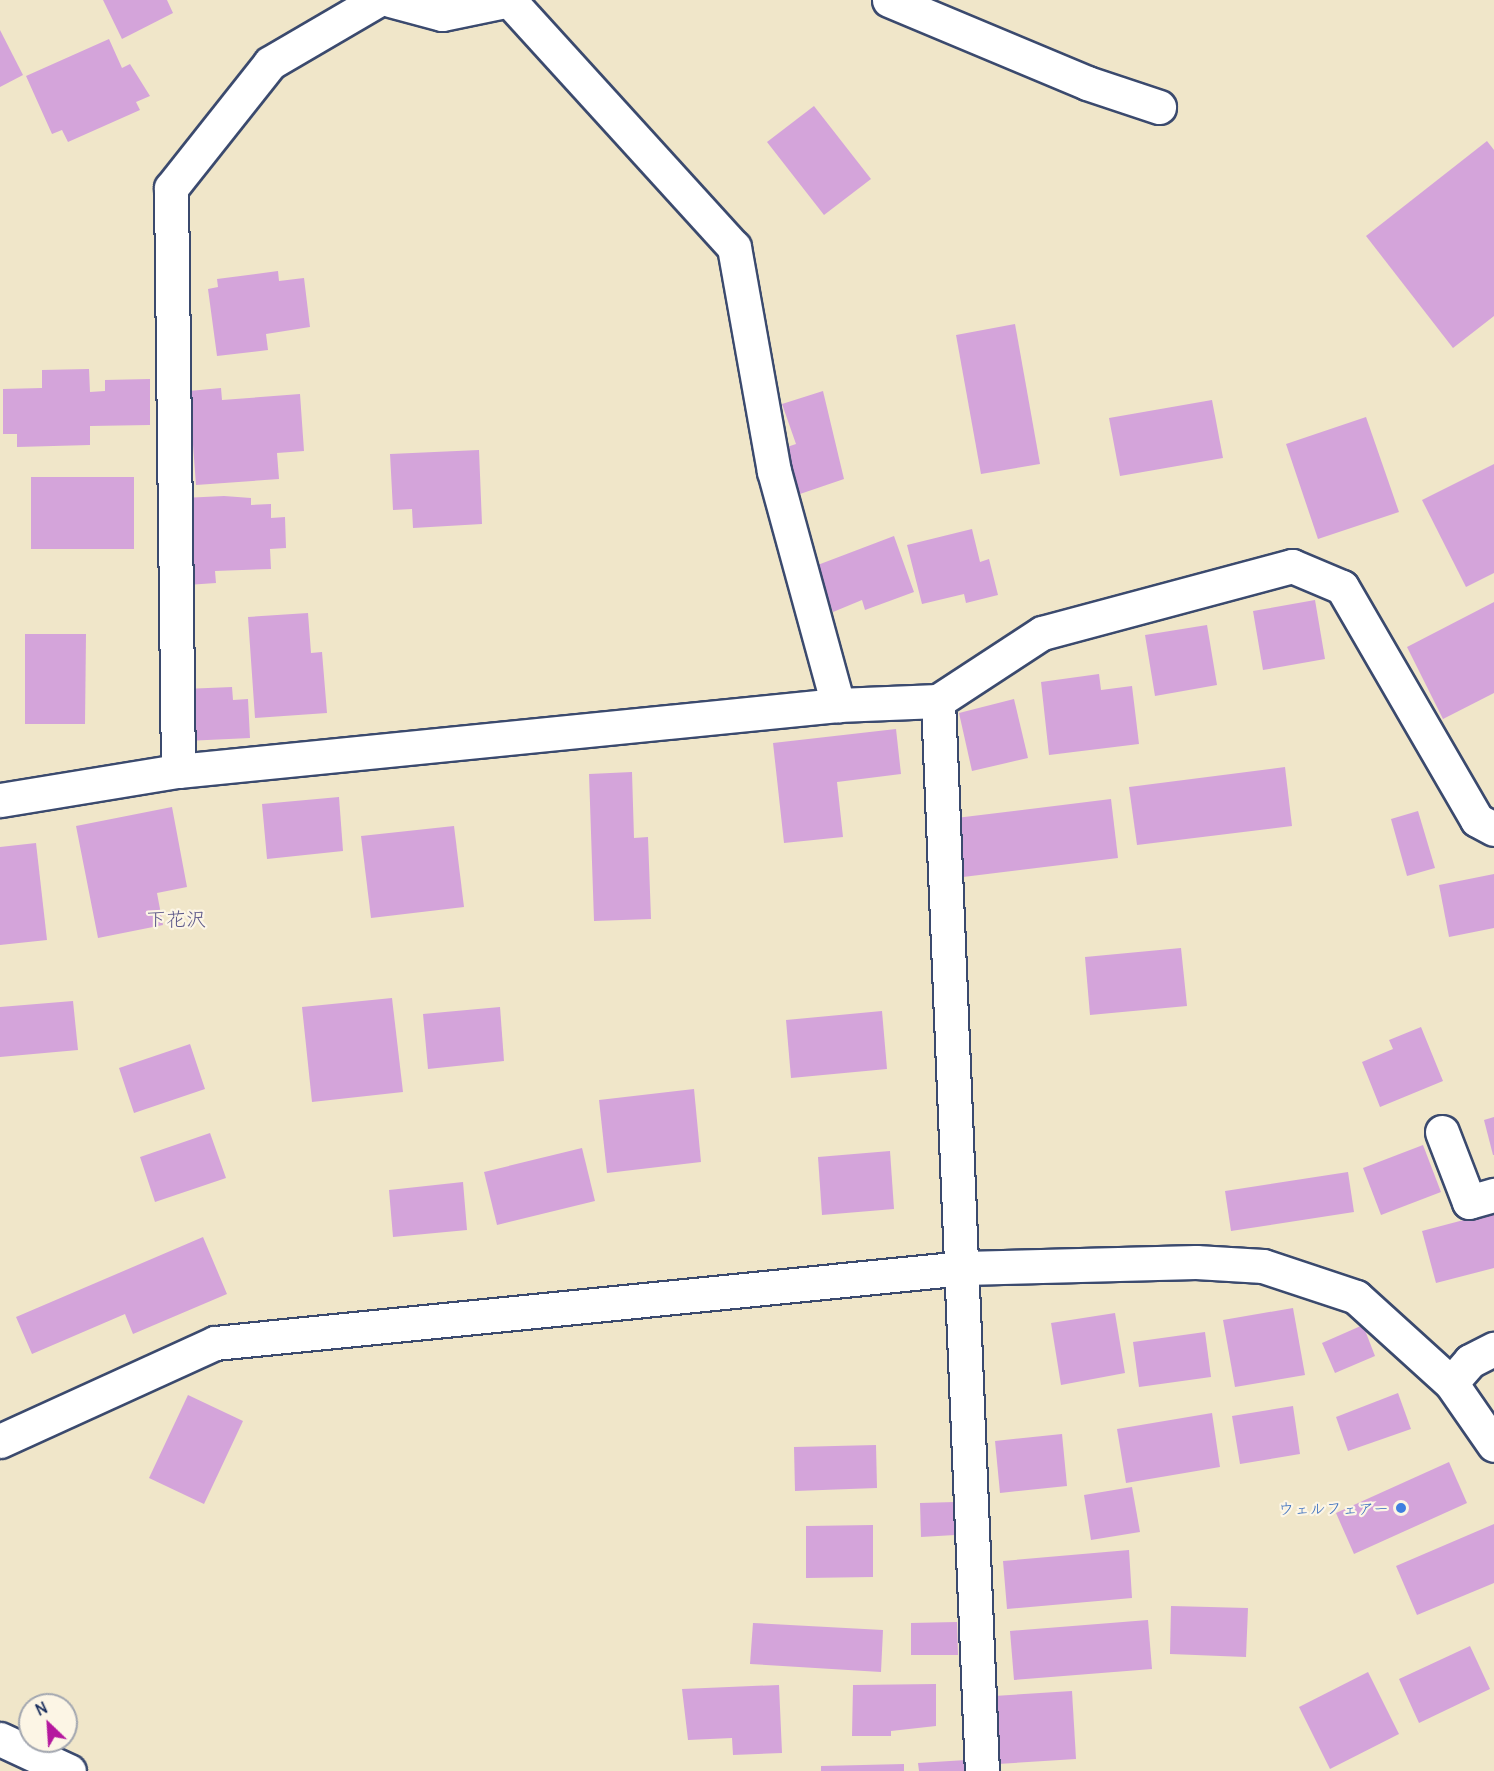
<!DOCTYPE html>
<html>
<head>
<meta charset="utf-8">
<style>
  body { margin:0 }
  #map { position:relative; width:1494px; height:1771px; overflow:hidden; background:#f0e6c9; font-family:Delius,"Klee One",sans-serif }
  div>[style] { position:absolute }
  [style*='--x'] { left:calc(var(--x)*1px); top:calc(var(--y)*1px); width:calc(var(--w)*1px); rotate:calc(var(--a)*1deg) }
  .building>* { inset:0; background:#d4a4da }
  .roads { filter:drop-shadow(2px 0 #3b4a6e) drop-shadow(-2px 0 #3b4a6e) drop-shadow(0 2px #3b4a6e) drop-shadow(0 -2px #3b4a6e) }
  .minor>* { height:33px; margin:-16.5px; padding:0 16.5px; transform-origin:16.5px; border-radius:16.5px; background:#fff }
  .dots>* { width:16px; height:16px; translate:-50% -50%; box-sizing:border-box; border:3px solid #fcf5e5; border-radius:50% }
  span { translate:-50% -50%; white-space:nowrap; text-align:center; line-height:1.15; -webkit-text-stroke:4.5px #fcf5e5; paint-order:stroke }
  .shop-label { font-size:16px; color:#366cbe }
  .right { translate:-100% -50%; text-align:right }
  .quarter-label { font-size:20px; color:#5c5889 }
  .north { position:absolute; left:18px; top:1693px; width:60px; height:60px; box-sizing:border-box; background:#fcf5e5; border:2px solid #a2a6af; border-radius:50%; rotate:335deg; font-size:16px; font-weight:700; line-height:24px; text-align:center; color:#1b2f5e }
  .north::after { content:''; display:block; margin:auto; width:21px; height:27px; background:#b5179e; clip-path:polygon(50% 0,100% 100%,50% 72%,0 100%) }
</style>
</head>
<body>
<div id="map">
  <div class="building">
    <div style="clip-path:polygon(103px 0,167px 0,173px 13px,122px 39px)"></div>
    <div style="clip-path:polygon(0 30px,23px 75px,0 87px)"></div>
    <div style="clip-path:polygon(109px 39px,122px 68px,130px 64px,150px 96px,136px 102px,140px 110px,68px 142px,62px 130px,52px 134px,26px 76px)"></div>
    <div style="clip-path:polygon(814px 106px,871px 179px,824px 215px,767px 142px)"></div>
    <div style="clip-path:polygon(1487px 141px,1494px 150px,1494px 316px,1453px 348px,1366px 236px)"></div>
    <div style="clip-path:polygon(278px 271px,279px 281px,304px 278px,310px 327px,266px 334px,268px 350px,217px 356px,208px 289px,218px 287px,217px 279px)"></div>
    <div style="clip-path:polygon(1015px 324px,1040px 464px,981px 474px,956px 335px)"></div>
    <div style="clip-path:polygon(89px 369px,90px 392px,105px 391px,105px 380px,150px 379px,150px 425px,90px 426px,90px 445px,17px 447px,17px 434px,3px 434px,3px 389px,42px 388px,42px 370px)"></div>
    <div style="clip-path:polygon(221px 388px,222px 400px,300px 394px,304px 451px,277px 453px,279px 479px,196px 485px,189px 391px)"></div>
    <div style="clip-path:polygon(823px 391px,844px 479px,800px 494px,784px 448px,796px 444px,782px 404px)"></div>
    <div style="clip-path:polygon(1212px 400px,1223px 458px,1120px 476px,1109px 418px)"></div>
    <div style="clip-path:polygon(1366px 417px,1399px 512px,1318px 539px,1286px 444px)"></div>
    <div style="clip-path:polygon(479px 450px,482px 524px,413px 528px,412px 509px,393px 510px,390px 454px)"></div>
    <div style="clip-path:polygon(1494px 464px,1494px 573px,1466px 587px,1422px 500px)"></div>
    <div style="clip-path:polygon(31px 477px,134px 477px,134px 549px,31px 549px)"></div>
    <div style="clip-path:polygon(224px 496px,251px 498px,251px 505px,271px 504px,271px 518px,285px 517px,286px 548px,270px 549px,271px 569px,215px 571px,216px 583px,187px 585px,183px 498px)"></div>
    <div style="clip-path:polygon(972px 529px,980px 562px,989px 559px,998px 595px,966px 603px,964px 594px,922px 604px,907px 545px)"></div>
    <div style="clip-path:polygon(894px 536px,914px 592px,865px 610px,862px 600px,833px 612px,815px 566px)"></div>
    <div style="clip-path:polygon(1315px 600px,1325px 659px,1263px 670px,1253px 611px)"></div>
    <div style="clip-path:polygon(1494px 602px,1494px 693px,1443px 719px,1407px 647px)"></div>
    <div style="clip-path:polygon(308px 613px,311px 653px,322px 652px,327px 713px,255px 718px,248px 617px)"></div>
    <div style="clip-path:polygon(1207px 625px,1217px 685px,1155px 696px,1145px 635px)"></div>
    <div style="clip-path:polygon(25px 634px,86px 634px,85px 724px,25px 724px)"></div>
    <div style="clip-path:polygon(1099px 674px,1101px 690px,1132px 686px,1139px 744px,1049px 755px,1041px 682px)"></div>
    <div style="clip-path:polygon(232px 687px,233px 700px,248px 699px,250px 738px,186px 741px,184px 689px)"></div>
    <div style="clip-path:polygon(1014px 699px,1028px 758px,972px 771px,959px 713px)"></div>
    <div style="clip-path:polygon(896px 729px,901px 774px,837px 782px,843px 837px,784px 843px,773px 743px)"></div>
    <div style="clip-path:polygon(1285px 767px,1292px 826px,1137px 845px,1129px 787px)"></div>
    <div style="clip-path:polygon(632px 772px,634px 838px,648px 837px,651px 919px,594px 921px,589px 774px)"></div>
    <div style="clip-path:polygon(339px 797px,343px 851px,267px 859px,262px 804px)"></div>
    <div style="clip-path:polygon(1111px 799px,1118px 858px,963px 877px,956px 818px)"></div>
    <div style="clip-path:polygon(172px 807px,187px 887px,157px 893px,163px 925px,98px 938px,76px 826px)"></div>
    <div style="clip-path:polygon(1418px 811px,1435px 868px,1407px 876px,1391px 819px)"></div>
    <div style="clip-path:polygon(454px 826px,464px 907px,371px 918px,361px 836px)"></div>
    <div style="clip-path:polygon(36px 843px,47px 940px,0 945px,0 847px)"></div>
    <div style="clip-path:polygon(1494px 874px,1494px 928px,1449px 937px,1439px 885px)"></div>
    <div style="clip-path:polygon(1181px 948px,1187px 1006px,1090px 1015px,1085px 957px)"></div>
    <div style="clip-path:polygon(392px 998px,403px 1092px,312px 1102px,302px 1007px)"></div>
    <div style="clip-path:polygon(73px 1001px,78px 1050px,0 1057px,0 1007px)"></div>
    <div style="clip-path:polygon(500px 1007px,504px 1061px,428px 1069px,423px 1014px)"></div>
    <div style="clip-path:polygon(882px 1011px,887px 1069px,791px 1078px,786px 1020px)"></div>
    <div style="clip-path:polygon(1421px 1027px,1443px 1081px,1380px 1107px,1362px 1062px,1393px 1049px,1389px 1040px)"></div>
    <div style="clip-path:polygon(190px 1044px,205px 1089px,134px 1113px,119px 1068px)"></div>
    <div style="clip-path:polygon(694px 1089px,701px 1162px,607px 1173px,599px 1100px)"></div>
    <div style="clip-path:polygon(1494px 1117px,1494px 1155px,1493px 1155px,1484px 1120px)"></div>
    <div style="clip-path:polygon(210px 1133px,226px 1178px,155px 1202px,140px 1157px)"></div>
    <div style="clip-path:polygon(1423px 1145px,1441px 1192px,1381px 1215px,1363px 1168px)"></div>
    <div style="clip-path:polygon(582px 1148px,595px 1201px,497px 1225px,484px 1172px)"></div>
    <div style="clip-path:polygon(890px 1151px,894px 1209px,822px 1215px,818px 1157px)"></div>
    <div style="clip-path:polygon(1348px 1172px,1354px 1212px,1231px 1231px,1225px 1191px)"></div>
    <div style="clip-path:polygon(463px 1182px,467px 1230px,393px 1237px,389px 1190px)"></div>
    <div style="clip-path:polygon(1494px 1212px,1494px 1268px,1436px 1283px,1422px 1231px)"></div>
    <div style="clip-path:polygon(203px 1237px,227px 1294px,133px 1334px,125px 1314px,32px 1354px,16px 1317px)"></div>
    <div style="clip-path:polygon(1293px 1308px,1305px 1375px,1235px 1387px,1223px 1320px)"></div>
    <div style="clip-path:polygon(1115px 1313px,1125px 1373px,1061px 1385px,1051px 1323px)"></div>
    <div style="clip-path:polygon(1363px 1325px,1375px 1356px,1335px 1373px,1322px 1343px)"></div>
    <div style="clip-path:polygon(1205px 1332px,1211px 1377px,1139px 1387px,1133px 1342px)"></div>
    <div style="clip-path:polygon(1398px 1393px,1411px 1429px,1348px 1451px,1336px 1417px)"></div>
    <div style="clip-path:polygon(188px 1395px,243px 1421px,204px 1504px,149px 1478px)"></div>
    <div style="clip-path:polygon(1293px 1406px,1300px 1454px,1240px 1464px,1232px 1416px)"></div>
    <div style="clip-path:polygon(1212px 1413px,1220px 1467px,1126px 1483px,1117px 1429px)"></div>
    <div style="clip-path:polygon(1062px 1434px,1067px 1486px,1000px 1493px,995px 1441px)"></div>
    <div style="clip-path:polygon(876px 1445px,877px 1488px,795px 1491px,794px 1447px)"></div>
    <div style="clip-path:polygon(1449px 1462px,1467px 1503px,1354px 1554px,1336px 1513px)"></div>
    <div style="clip-path:polygon(1132px 1487px,1140px 1532px,1091px 1540px,1084px 1495px)"></div>
    <div style="clip-path:polygon(955px 1502px,955px 1535px,921px 1537px,920px 1503px)"></div>
    <div style="clip-path:polygon(1494px 1524px,1494px 1583px,1417px 1615px,1396px 1566px)"></div>
    <div style="clip-path:polygon(873px 1525px,873px 1577px,806px 1578px,806px 1526px)"></div>
    <div style="clip-path:polygon(1129px 1550px,1132px 1598px,1007px 1609px,1003px 1561px)"></div>
    <div style="clip-path:polygon(1171px 1606px,1248px 1608px,1246px 1657px,1170px 1654px)"></div>
    <div style="clip-path:polygon(1148px 1620px,1152px 1669px,1014px 1680px,1010px 1631px)"></div>
    <div style="clip-path:polygon(957px 1622px,958px 1655px,911px 1655px,911px 1623px)"></div>
    <div style="clip-path:polygon(753px 1623px,883px 1630px,881px 1672px,750px 1664px)"></div>
    <div style="clip-path:polygon(1470px 1646px,1490px 1689px,1419px 1723px,1399px 1679px)"></div>
    <div style="clip-path:polygon(1368px 1672px,1399px 1734px,1330px 1769px,1299px 1707px)"></div>
    <div style="clip-path:polygon(936px 1684px,936px 1726px,891px 1731px,891px 1736px,852px 1736px,853px 1685px)"></div>
    <div style="clip-path:polygon(779px 1685px,782px 1753px,733px 1755px,732px 1738px,688px 1740px,682px 1689px)"></div>
    <div style="clip-path:polygon(1072px 1691px,1076px 1759px,998px 1764px,994px 1696px)"></div>
    <div style="clip-path:polygon(966px 1760px,966px 1771px,919px 1771px,918px 1763px)"></div>
    <div style="clip-path:polygon(904px 1764px,904px 1771px,821px 1771px,821px 1766px)"></div>
  </div>
  <div class="roads">
    <div class="minor">
      <div style="--x:390;--y:0;--w:54;--a:15.1"></div>
      <div style="--x:442;--y:14;--w:69;--a:-11.6"></div>
      <div style="--x:509;--y:0;--w:334;--a:47.7"></div>
      <div style="--x:734;--y:247;--w:228;--a:79.9"></div>
      <div style="--x:774;--y:471;--w:243;--a:74.7"></div>
      <div style="--x:889;--y:0;--w:215;--a:22.7"></div>
      <div style="--x:1087;--y:83;--w:76;--a:18.4"></div>
      <div style="--x:938;--y:701;--w:1071;--a:87.65"></div>
      <div style="--x:178;--y:771;--w:583;--a:-90.69"></div>
      <div style="--x:171;--y:188;--w:159;--a:-51.6"></div>
      <div style="--x:270;--y:63;--w:125;--a:-30.3"></div>
      <div style="--x:0;--y:800;--w:180;--a:-9.3"></div>
      <div style="--x:178;--y:771;--w:663;--a:-5.71"></div>
      <div style="--x:838;--y:705;--w:100;--a:-2.3"></div>
      <div style="--x:938;--y:701;--w:124;--a:-33.2"></div>
      <div style="--x:1042;--y:633;--w:259;--a:-15"></div>
      <div style="--x:1292;--y:566;--w:54;--a:22.8"></div>
      <div style="--x:1342;--y:587;--w:269;--a:59.9"></div>
      <div style="--x:1477;--y:820;--w:19;--a:28"></div>
      <div style="--x:1442;--y:1132;--w:75;--a:68.9"></div>
      <div style="--x:1469;--y:1202;--w:26;--a:-16"></div>
      <div style="--x:1451;--y:1383;--w:29;--a:-49"></div>
      <div style="--x:1470;--y:1361;--w:27;--a:-27"></div>
      <div style="--x:0;--y:1441;--w:236;--a:-24.5"></div>
      <div style="--x:215;--y:1343;--w:753;--a:-5.72"></div>
      <div style="--x:964;--y:1268;--w:232;--a:-1.5"></div>
      <div style="--x:1196;--y:1262;--w:67;--a:3.4"></div>
      <div style="--x:1263;--y:1266;--w:98;--a:18.4"></div>
      <div style="--x:1356;--y:1297;--w:128;--a:42.2"></div>
      <div style="--x:1451;--y:1383;--w:75;--a:55.3"></div>
      <div style="--x:0;--y:1739;--w:76;--a:24.9"></div>
    </div>
  </div>
  <div class="dots">
    <div style="left:1401px;top:1508px;background:#3f7fe0"></div>
  </div>
  <div class="shop-label">
    <span class="right" style="left:1389px;top:1508px">ウェルフェアー</span>
  </div>
  <div class="quarter-label">
    <span style="left:176px;top:918px">下花沢</span>
  </div>
  <div class="north">N</div>
</div>
</body>
</html>
